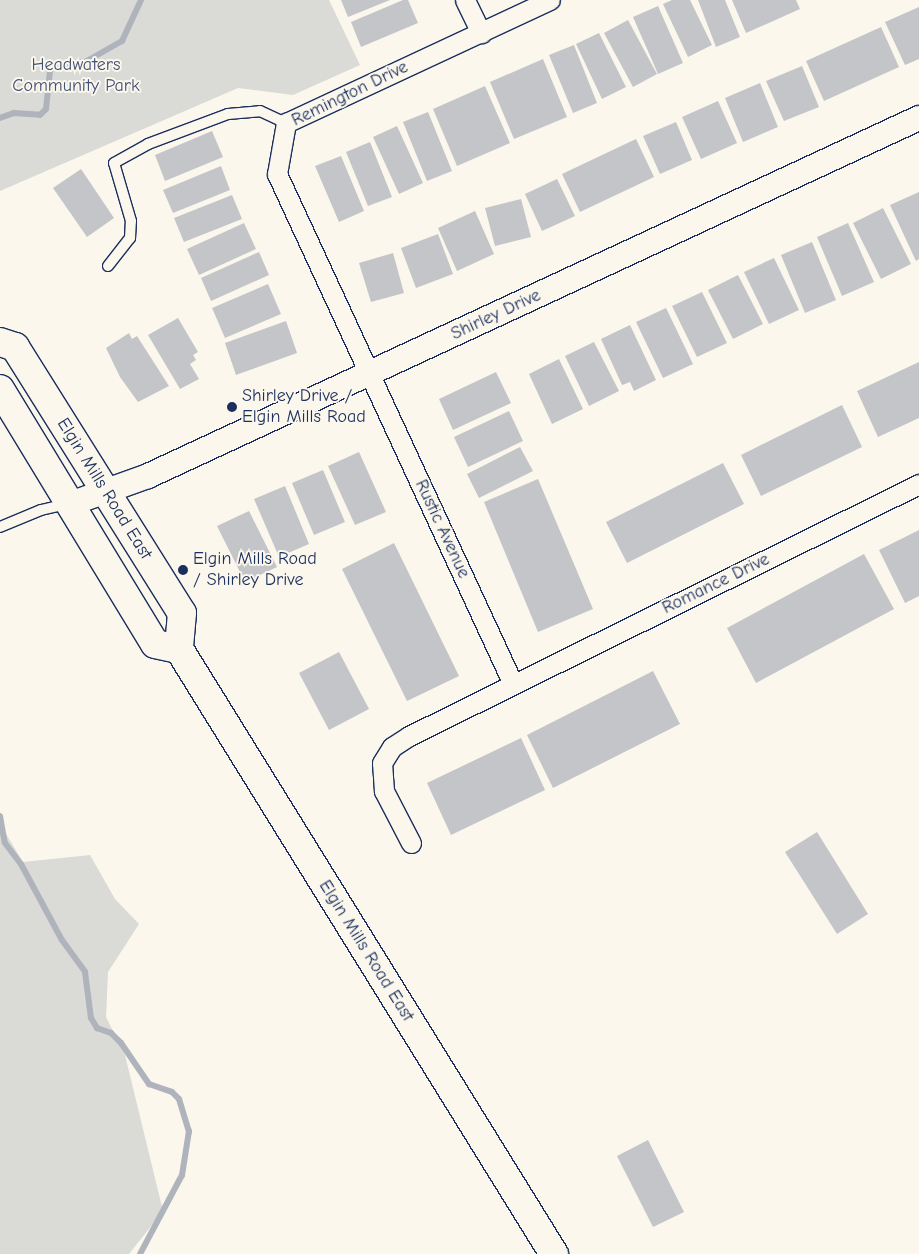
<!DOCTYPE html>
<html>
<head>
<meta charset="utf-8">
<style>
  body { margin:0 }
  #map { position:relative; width:919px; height:1254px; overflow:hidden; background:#fbf7ec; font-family:"Comic Neue",sans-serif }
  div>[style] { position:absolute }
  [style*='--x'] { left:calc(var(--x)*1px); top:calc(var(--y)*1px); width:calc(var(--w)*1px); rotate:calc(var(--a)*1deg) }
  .green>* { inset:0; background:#dadad7 }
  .stream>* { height:6px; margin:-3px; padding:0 3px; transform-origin:3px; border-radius:3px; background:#afb3bb }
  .building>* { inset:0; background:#c3c5c9 }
  .roads { filter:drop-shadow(1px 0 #1b2f5e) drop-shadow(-1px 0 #1b2f5e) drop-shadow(0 1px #1b2f5e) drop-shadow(0 -1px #1b2f5e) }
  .service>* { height:10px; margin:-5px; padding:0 5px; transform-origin:5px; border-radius:5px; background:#fbf7ec }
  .minor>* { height:19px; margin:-9.5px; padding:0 9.5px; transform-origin:9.5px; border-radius:9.5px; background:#fbf7ec }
  .tertiary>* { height:24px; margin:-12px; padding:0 12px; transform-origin:12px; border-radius:12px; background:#fbf7ec }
  .secondary>* { height:28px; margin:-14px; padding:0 14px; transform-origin:14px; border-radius:14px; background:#fbf7ec }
  .dots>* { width:14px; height:14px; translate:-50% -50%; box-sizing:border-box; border:2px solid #fbf7ec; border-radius:50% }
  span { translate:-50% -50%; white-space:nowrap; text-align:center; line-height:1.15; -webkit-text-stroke:4px #fbf7ec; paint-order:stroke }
  .park-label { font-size:18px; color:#415176 }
  .street-label { font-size:18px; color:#1b2f5e }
  .poi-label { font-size:18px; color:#1b2f5e }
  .left { translate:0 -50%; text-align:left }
</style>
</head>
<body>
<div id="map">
  <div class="green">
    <div style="clip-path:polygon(0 0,329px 0,360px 65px,293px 95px,238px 88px,0 191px)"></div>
    <div style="clip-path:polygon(0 824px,23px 862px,90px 855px,115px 899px,139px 924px,108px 972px,106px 1017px,125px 1055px,163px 1211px,129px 1254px,0 1254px)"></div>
  </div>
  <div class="stream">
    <div style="--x:0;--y:118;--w:15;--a:-20"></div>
    <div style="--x:14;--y:113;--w:26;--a:4"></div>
    <div style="--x:40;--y:115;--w:8;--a:-45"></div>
    <div style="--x:46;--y:109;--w:38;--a:-84"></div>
    <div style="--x:50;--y:71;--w:7;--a:-56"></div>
    <div style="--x:54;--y:65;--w:31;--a:-6"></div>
    <div style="--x:85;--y:62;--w:43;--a:-29.6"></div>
    <div style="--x:122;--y:41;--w:45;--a:-65.1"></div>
    <div style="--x:0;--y:816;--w:27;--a:80"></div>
    <div style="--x:5;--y:843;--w:26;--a:53"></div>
    <div style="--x:21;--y:864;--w:86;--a:61.7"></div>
    <div style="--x:62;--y:940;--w:39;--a:54"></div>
    <div style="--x:85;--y:972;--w:46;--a:82.6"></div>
    <div style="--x:91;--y:1018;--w:12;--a:59"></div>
    <div style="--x:97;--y:1028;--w:15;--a:20"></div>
    <div style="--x:111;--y:1033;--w:14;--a:45"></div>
    <div style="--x:121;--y:1043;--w:50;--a:55.7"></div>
    <div style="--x:149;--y:1084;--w:24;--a:19"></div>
    <div style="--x:172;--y:1092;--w:10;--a:45"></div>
    <div style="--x:179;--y:1099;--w:34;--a:73"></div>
    <div style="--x:189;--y:1131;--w:45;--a:99"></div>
    <div style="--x:182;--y:1175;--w:89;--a:118"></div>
  </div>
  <div class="building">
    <div style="clip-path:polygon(341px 0,390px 0,348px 17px)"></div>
    <div style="clip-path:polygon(403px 0,408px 0,418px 23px,361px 47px,351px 22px)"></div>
    <div style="clip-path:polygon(672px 0,690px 0,712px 45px,688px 57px,663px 4px)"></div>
    <div style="clip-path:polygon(698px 0,725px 0,740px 37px,716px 47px)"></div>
    <div style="clip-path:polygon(732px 0,796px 0,800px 9px,746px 33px)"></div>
    <div style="clip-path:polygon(658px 6px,683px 63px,658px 74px,633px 17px)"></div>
    <div style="clip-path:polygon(919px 7px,919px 59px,905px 65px,885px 22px)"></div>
    <div style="clip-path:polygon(628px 20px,657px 74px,633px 87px,604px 33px)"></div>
    <div style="clip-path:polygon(881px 27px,899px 67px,824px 101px,806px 61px)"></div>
    <div style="clip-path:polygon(599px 33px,626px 87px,602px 99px,576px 44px)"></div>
    <div style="clip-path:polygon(574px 45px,597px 103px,573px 113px,549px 55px)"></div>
    <div style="clip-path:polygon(543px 59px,567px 117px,514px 139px,490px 82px)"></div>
    <div style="clip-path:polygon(802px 66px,819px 107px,784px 121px,766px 81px)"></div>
    <div style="clip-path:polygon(760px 83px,778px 127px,743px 142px,725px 98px)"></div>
    <div style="clip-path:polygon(485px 86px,510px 143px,457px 166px,433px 109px)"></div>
    <div style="clip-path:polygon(718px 101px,737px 143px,701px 159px,682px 117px)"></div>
    <div style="clip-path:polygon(428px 112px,452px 171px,427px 181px,403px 122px)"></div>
    <div style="clip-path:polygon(676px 122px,692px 160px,660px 174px,643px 136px)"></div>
    <div style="clip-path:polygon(397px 126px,423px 183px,399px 194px,373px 137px)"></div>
    <div style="clip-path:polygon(212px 131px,223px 157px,165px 181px,155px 155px)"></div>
    <div style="clip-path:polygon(636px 139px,654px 177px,580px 212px,562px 174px)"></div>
    <div style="clip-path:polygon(370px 142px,392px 197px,368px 206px,346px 152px)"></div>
    <div style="clip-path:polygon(341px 156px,364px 211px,339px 222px,315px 166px)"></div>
    <div style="clip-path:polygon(221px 166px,230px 190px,173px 213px,163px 190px)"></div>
    <div style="clip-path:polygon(81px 169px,114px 218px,87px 237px,53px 188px)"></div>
    <div style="clip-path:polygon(557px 179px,575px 216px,542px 231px,525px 194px)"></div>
    <div style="clip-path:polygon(919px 192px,919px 259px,916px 261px,890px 205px)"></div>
    <div style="clip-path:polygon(232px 195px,242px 219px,184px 242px,174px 218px)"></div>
    <div style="clip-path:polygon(521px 199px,531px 237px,495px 246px,485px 208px)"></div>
    <div style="clip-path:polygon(883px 208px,911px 264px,881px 279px,853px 223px)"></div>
    <div style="clip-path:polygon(475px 211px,494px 254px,457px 271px,438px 228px)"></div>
    <div style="clip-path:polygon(244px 223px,256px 249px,199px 275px,187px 249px)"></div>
    <div style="clip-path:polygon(848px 223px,874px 282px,842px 296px,817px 237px)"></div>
    <div style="clip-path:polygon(438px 234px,453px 274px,416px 288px,401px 248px)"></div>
    <div style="clip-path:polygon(812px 242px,836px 300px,805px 313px,781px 255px)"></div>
    <div style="clip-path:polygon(259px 252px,269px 275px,211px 301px,201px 278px)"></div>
    <div style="clip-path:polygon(393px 253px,404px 293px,371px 302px,359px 263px)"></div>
    <div style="clip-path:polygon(774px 258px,799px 310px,769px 324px,744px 272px)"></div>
    <div style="clip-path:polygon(738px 275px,763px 324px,733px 339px,708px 290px)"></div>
    <div style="clip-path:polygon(268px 284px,281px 314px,225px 338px,212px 308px)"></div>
    <div style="clip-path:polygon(702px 292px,727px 343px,697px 357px,672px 306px)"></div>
    <div style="clip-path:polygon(666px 308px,693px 364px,663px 378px,636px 322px)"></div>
    <div style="clip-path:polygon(178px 318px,198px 352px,193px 355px,196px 360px,190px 364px,199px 379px,180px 389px,148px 335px)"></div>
    <div style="clip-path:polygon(286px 321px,297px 353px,236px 375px,225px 343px)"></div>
    <div style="clip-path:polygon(630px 325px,656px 380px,634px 391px,630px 382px,622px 385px,601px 339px)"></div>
    <div style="clip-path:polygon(129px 333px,132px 339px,137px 336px,169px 386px,138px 402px,120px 377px,106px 348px)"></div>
    <div style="clip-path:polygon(594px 342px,619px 391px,589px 406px,565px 356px)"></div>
    <div style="clip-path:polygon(559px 359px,583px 409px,552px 424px,529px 374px)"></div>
    <div style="clip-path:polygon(919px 362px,919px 418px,878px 437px,857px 391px)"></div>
    <div style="clip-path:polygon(496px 372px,511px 403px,453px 430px,439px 399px)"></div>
    <div style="clip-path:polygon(842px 405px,862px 447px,761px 496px,741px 455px)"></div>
    <div style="clip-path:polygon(509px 411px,523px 441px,468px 467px,454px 437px)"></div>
    <div style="clip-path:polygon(520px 447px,533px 471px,479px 498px,467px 474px)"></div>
    <div style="clip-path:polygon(359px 452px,386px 512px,355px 525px,328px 466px)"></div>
    <div style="clip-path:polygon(723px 463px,744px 504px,627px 563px,606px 522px)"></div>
    <div style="clip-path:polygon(323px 470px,345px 522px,314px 535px,292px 483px)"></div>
    <div style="clip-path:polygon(538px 479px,593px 609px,538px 632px,484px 502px)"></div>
    <div style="clip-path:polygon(285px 486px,309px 544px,279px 557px,254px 499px)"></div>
    <div style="clip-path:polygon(249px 511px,277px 567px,245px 582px,217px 526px)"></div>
    <div style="clip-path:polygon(919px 530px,919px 596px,905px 603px,879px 550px)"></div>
    <div style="clip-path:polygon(394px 543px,459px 676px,407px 701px,342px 569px)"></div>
    <div style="clip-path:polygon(864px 554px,894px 609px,756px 683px,727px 628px)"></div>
    <div style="clip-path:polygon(339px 652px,369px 709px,329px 730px,299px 673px)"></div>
    <div style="clip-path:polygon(653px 671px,680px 724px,553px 788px,527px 735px)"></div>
    <div style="clip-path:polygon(521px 738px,545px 790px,451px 835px,427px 783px)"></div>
    <div style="clip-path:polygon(817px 832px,868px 914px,837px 934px,785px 852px)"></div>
    <div style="clip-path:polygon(648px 1140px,684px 1212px,653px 1227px,617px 1156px)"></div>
  </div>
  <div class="roads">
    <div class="service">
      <div style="--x:108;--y:266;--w:36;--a:-52"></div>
      <div style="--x:130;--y:238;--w:17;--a:-87"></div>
      <div style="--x:131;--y:221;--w:60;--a:-106.3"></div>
      <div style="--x:114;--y:163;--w:39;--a:-29"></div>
      <div style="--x:148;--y:144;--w:85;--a:-20.6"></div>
      <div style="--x:228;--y:114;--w:32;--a:-5"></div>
      <div style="--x:260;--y:111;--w:29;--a:25"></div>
      <div style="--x:0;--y:527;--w:44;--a:-22.5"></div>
      <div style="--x:41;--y:510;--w:27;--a:-13"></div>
    </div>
    <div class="minor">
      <div style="--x:465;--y:0;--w:37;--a:64"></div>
      <div style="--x:513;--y:684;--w:562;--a:-114.83"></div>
      <div style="--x:277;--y:174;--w:52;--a:-80"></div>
      <div style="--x:286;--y:123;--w:291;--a:-25"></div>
      <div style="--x:411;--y:843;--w:59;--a:-117.4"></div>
      <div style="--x:384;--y:791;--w:28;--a:-94"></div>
      <div style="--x:382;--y:763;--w:19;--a:-58"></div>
      <div style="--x:392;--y:747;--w:20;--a:-33"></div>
      <div style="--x:409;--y:736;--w:569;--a:-26.29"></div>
    </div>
    <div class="tertiary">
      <div style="--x:70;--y:504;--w:83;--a:-19.7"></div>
      <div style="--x:148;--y:476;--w:850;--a:-24.91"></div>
    </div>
    <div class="secondary">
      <div style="--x:0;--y:342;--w:16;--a:18"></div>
      <div style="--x:15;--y:347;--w:314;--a:57.9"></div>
      <div style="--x:182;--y:613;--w:36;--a:95"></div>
      <div style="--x:179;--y:649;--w:712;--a:58.21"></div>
      <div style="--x:0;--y:389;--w:298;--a:58.7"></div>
      <div style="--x:155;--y:644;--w:25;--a:12"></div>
    </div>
  </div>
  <div class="dots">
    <div style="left:232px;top:407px;background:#1b2f5e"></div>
    <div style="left:183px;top:570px;background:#1b2f5e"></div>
  </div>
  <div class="park-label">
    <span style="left:76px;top:76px">Headwaters<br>Community Park</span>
  </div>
  <div class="street-label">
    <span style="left:350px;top:94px;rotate:-26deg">Remington Drive</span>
    <span style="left:496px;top:315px;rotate:-25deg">Shirley Drive</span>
    <span style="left:104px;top:489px;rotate:58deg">Elgin Mills Road East</span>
    <span style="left:442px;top:529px;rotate:65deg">Rustic Avenue</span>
    <span style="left:716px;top:584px;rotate:-26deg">Romance Drive</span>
    <span style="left:366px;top:951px;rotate:58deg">Elgin Mills Road East</span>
  </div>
  <div class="poi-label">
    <span class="left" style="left:242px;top:407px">Shirley Drive /<br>Elgin Mills Road</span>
    <span class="left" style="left:193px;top:570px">Elgin Mills Road<br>/ Shirley Drive</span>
  </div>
</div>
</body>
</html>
